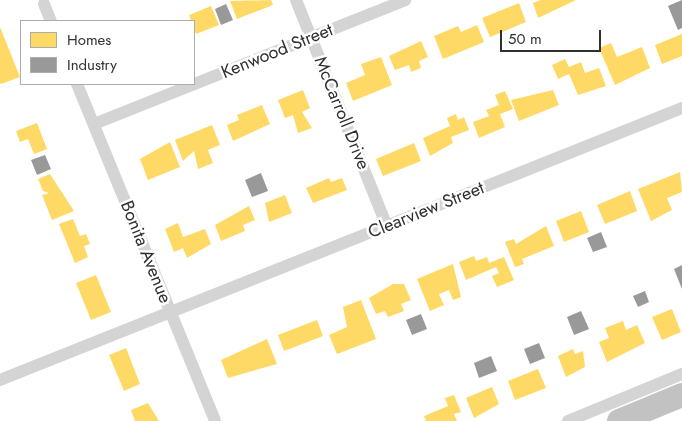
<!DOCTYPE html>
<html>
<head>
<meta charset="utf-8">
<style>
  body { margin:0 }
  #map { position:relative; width:682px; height:421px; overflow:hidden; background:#fff; font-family:Jost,sans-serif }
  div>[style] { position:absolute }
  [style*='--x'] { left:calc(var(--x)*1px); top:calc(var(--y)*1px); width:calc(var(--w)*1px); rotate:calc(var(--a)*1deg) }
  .homes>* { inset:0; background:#ffd966 }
  .industry>* { inset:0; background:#999 }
  .street>* { height:12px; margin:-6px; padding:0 6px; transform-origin:6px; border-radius:6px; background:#d4d4d4 }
  .highway>* { height:24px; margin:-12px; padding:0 12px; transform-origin:12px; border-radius:12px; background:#c2c2c2 }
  span { translate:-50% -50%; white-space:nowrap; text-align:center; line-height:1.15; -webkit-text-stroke:5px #fff; paint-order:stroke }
  .street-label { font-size:18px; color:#303030 }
  .legend { position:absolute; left:20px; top:20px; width:175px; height:65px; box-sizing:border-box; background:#fff; border:1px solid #acacac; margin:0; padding:6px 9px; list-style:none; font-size:15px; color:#303030 }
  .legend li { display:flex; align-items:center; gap:10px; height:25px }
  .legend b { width:25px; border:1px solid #acacac }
  .scale { position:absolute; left:500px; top:30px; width:101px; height:22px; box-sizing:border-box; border:2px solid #303030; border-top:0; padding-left:6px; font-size:15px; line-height:18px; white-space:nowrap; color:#303030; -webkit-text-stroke:4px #fff; paint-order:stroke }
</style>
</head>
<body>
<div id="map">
  <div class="homes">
    <div style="clip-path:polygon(271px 0,273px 5px,237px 19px,230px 1px)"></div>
    <div style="clip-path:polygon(541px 0,576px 0,538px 18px,533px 3px)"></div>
    <div style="clip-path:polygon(519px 3px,526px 22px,490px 37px,482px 18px)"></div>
    <div style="clip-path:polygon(211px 6px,219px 25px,196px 34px,189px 15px)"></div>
    <div style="clip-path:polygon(477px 25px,484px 42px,443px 59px,434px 36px,458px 26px,461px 32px)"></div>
    <div style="clip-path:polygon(0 27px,20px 77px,1px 84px,0 83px)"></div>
    <div style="clip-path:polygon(682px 34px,682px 56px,662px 64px,655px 45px)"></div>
    <div style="clip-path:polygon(421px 41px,428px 57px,419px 61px,421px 68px,411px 72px,409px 65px,395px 70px,389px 56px)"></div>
    <div style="clip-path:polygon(611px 43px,617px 57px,642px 47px,650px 68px,615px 85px,599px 48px)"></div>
    <div style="clip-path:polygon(381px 57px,392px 85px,353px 101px,346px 83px,365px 75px,361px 64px)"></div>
    <div style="clip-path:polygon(565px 59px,569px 67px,581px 62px,585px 73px,599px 68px,606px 86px,578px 95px,569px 74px,558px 79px,552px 65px)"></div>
    <div style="clip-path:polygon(303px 90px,310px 108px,302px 112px,312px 128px,298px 133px,293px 115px,285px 118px,278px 100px)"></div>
    <div style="clip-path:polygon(553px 90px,559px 105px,519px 121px,511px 100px)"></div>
    <div style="clip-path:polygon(505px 91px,513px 109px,500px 114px,505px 127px,479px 138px,473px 122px,489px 116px,486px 110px,499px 105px,495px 95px)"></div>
    <div style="clip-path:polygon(262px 105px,270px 124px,233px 141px,227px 125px,239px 120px,237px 115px)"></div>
    <div style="clip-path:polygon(456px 114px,458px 120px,464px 117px,469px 130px,451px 137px,453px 143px,430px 156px,423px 138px,450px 126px,447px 118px)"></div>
    <div style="clip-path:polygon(37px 123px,47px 149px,34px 154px,28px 139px,20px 142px,16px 131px)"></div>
    <div style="clip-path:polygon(212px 125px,220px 145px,208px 150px,213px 163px,198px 169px,194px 151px,183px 161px,175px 140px)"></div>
    <div style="clip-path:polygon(170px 142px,180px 167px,148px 180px,140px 159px)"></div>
    <div style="clip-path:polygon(414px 143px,421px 161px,383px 176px,376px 159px)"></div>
    <div style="clip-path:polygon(680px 172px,682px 192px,667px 198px,672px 210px,651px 221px,638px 189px)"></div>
    <div style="clip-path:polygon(50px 174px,74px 211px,52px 220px,42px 195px,49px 193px,43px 191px,38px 179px)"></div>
    <div style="clip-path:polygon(329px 178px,331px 182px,342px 178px,347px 190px,313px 203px,306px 188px)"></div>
    <div style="clip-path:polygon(630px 191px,637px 211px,605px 224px,597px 205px)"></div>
    <div style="clip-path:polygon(285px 195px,292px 213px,269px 222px,265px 203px)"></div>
    <div style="clip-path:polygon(249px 206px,255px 220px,243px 225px,245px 231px,221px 241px,215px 225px)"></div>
    <div style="clip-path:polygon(581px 211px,589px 232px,564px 242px,556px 221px)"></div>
    <div style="clip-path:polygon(73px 219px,80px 236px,86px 234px,90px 244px,84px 246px,88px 257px,75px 263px,59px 224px)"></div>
    <div style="clip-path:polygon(178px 223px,183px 237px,205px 229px,211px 244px,187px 258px,183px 248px,174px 252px,165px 229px)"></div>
    <div style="clip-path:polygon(546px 226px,554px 246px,522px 259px,524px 264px,515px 267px,505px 242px,514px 239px,516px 244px)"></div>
    <div style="clip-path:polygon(474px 256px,476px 261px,487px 257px,489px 263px,504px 257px,514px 280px,497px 287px,492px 276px,499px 273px,496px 267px,466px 280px,459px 262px)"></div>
    <div style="clip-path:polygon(453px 264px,461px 297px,453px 300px,449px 290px,439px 294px,444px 305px,430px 311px,417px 279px)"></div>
    <div style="clip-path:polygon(96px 275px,111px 312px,91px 320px,76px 283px)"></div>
    <div style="clip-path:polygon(393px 284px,404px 284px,411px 300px,401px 304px,404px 311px,388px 317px,385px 311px,376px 314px,369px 298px)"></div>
    <div style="clip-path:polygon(361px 300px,376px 339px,337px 354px,329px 335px,347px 327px,343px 307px)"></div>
    <div style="clip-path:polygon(672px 309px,681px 332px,662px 340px,652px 317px)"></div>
    <div style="clip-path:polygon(317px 320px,323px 336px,284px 351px,278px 335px)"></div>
    <div style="clip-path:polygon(623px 321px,626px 330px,637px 325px,645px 343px,607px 362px,599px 342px,609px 338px,605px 328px)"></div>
    <div style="clip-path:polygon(267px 339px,277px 364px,228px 378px,221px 360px)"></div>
    <div style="clip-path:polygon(126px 348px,140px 384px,124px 391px,109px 355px)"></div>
    <div style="clip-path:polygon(573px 349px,575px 354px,583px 351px,585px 367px,566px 377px,558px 356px)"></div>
    <div style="clip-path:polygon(538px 369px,546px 388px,515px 400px,508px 381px)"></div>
    <div style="clip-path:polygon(492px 387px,499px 404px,474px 418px,466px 398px)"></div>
    <div style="clip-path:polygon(454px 395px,461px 412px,454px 414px,457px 421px,426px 421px,424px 416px,448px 406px,445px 398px)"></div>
    <div style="clip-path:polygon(148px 403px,159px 421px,135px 421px,131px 410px)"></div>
  </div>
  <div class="industry">
    <div style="clip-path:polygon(682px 0,682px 28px,678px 30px,668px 6px)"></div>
    <div style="clip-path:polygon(226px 4px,233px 20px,221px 25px,215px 9px)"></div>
    <div style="clip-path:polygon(45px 155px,51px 169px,37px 175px,31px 160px)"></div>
    <div style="clip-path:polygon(261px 173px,268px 191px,252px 197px,245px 180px)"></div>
    <div style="clip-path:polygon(601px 232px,607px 247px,593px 252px,587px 238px)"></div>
    <div style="clip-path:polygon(682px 265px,682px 289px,674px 269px)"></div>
    <div style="clip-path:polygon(645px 291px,649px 302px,638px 307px,633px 296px)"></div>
    <div style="clip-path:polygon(581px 311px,589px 329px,574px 335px,567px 317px)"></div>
    <div style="clip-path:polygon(421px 314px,427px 329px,412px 335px,406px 320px)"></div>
    <div style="clip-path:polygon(539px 343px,545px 358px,530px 364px,524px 349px)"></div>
    <div style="clip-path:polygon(491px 356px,497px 371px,479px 378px,474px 363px)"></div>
  </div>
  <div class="street">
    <div style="--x:296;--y:0;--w:244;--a:68.1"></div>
    <div style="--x:44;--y:4;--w:18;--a:68"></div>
    <div style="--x:77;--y:84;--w:364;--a:67.7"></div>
    <div style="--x:94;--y:124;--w:335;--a:-21.7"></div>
    <div style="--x:0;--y:380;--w:734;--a:-21.74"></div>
    <div style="--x:568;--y:421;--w:123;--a:-22.4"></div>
  </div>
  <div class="highway">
    <div style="--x:619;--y:421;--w:68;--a:-22.4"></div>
  </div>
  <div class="street-label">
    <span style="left:277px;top:51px;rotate:-22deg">Kenwood Street</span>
    <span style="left:342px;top:113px;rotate:68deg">McCarroll Drive</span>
    <span style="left:426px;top:210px;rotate:-22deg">Clearview Street</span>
    <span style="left:146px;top:252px;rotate:68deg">Bonita Avenue</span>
  </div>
  <ul class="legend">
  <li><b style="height:14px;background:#ffd966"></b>Homes</li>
  <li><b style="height:14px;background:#999"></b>Industry</li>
  </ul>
  <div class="scale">50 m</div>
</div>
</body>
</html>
